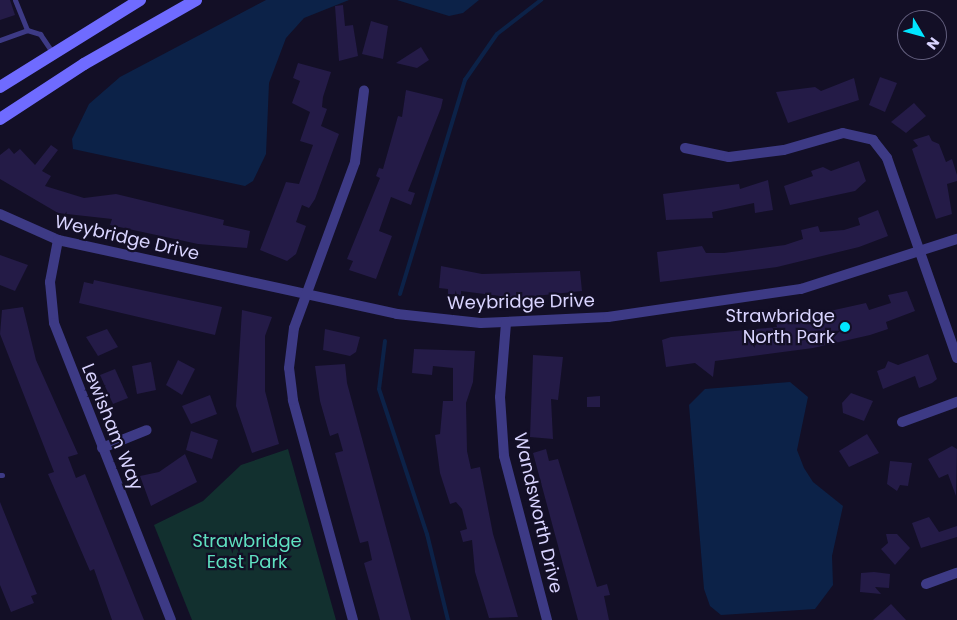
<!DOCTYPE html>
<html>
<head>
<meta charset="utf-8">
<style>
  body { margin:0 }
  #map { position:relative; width:957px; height:620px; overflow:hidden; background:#130f26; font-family:Poppins,sans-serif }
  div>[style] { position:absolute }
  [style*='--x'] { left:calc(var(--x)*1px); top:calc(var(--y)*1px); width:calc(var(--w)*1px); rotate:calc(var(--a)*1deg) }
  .green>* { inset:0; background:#12302f }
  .water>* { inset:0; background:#0c2248 }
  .stream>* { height:4px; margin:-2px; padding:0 2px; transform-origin:2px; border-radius:2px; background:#0c2248 }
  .building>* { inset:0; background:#241b47 }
  .lane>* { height:5px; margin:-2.5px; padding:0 2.5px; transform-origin:2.5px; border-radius:2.5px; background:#3d3a85 }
  .street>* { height:10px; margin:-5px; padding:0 5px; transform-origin:5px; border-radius:5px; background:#3d3a85 }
  .secondary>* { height:12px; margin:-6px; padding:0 6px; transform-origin:6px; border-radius:6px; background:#6f6bff }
  .dots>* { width:14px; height:14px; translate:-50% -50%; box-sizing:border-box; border:2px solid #130f26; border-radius:50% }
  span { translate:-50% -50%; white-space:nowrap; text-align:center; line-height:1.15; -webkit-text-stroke:4.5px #130f26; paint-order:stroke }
  .street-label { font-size:18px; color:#d9d4ff }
  .poi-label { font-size:18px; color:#d9d4ff }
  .right { translate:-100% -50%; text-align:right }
  .park-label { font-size:18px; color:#5fe0c0 }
  .north { position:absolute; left:897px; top:10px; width:50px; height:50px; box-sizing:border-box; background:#130f26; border:1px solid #625e7d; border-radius:50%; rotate:127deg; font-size:14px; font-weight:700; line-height:20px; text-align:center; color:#d9d4ff }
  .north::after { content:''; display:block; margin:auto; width:18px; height:22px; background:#00e5ff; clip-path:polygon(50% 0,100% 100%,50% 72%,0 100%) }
</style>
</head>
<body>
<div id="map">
  <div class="green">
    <div style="clip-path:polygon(288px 449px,336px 620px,192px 620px,154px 525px,203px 501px,241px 465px)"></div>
  </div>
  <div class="water">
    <div style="clip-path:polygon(266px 0,349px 0,304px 18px,286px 38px,269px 83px,266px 154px,253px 181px,245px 186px,73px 149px,72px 139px,89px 104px,120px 77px)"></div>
    <div style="clip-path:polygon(397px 0,479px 0,463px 13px,449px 16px)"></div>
    <div style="clip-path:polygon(790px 382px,808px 397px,797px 450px,804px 468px,813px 482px,843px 506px,832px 556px,833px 585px,815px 609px,721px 615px,710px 606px,704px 589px,689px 405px,705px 389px)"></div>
  </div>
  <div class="stream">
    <div style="--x:400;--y:294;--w:224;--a:-73.1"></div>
    <div style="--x:465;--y:80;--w:56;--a:-55.2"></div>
    <div style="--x:497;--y:34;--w:56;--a:-37.7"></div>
    <div style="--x:385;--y:341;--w:48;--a:97.1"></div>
    <div style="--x:379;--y:389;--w:153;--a:71.7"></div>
    <div style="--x:427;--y:534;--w:89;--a:76.3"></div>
  </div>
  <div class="building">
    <div style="clip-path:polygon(0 0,10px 0,15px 15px,0 20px)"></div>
    <div style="clip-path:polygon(343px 5px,345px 26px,353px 25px,358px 56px,339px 61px,335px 6px)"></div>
    <div style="clip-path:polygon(371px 21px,388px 26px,383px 59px,362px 54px)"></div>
    <div style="clip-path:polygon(421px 47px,429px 60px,417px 68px,396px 63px)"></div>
    <div style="clip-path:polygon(298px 63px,331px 72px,323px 97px,322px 107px,327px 109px,321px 126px,339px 134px,315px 199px,309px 208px,302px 205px,296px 222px,306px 226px,296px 254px,287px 261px,260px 250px,286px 182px,299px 184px,313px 145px,300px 141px,310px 112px,292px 103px,300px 81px,293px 78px)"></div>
    <div style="clip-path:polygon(880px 77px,897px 83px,885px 112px,869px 105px)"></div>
    <div style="clip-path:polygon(854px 78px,859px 100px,788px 123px,776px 92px,815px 87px,821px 91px)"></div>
    <div style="clip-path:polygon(406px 90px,443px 99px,441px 108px,408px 191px,415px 193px,411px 205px,391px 197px,379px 231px,392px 236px,376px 279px,349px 270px,353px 261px,347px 259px,380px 178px,376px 176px,379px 168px,383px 169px,398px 116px,402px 117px)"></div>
    <div style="clip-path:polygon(914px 103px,926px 116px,906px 133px,891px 122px)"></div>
    <div style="clip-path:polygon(929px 135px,932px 141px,939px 144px,946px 162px,952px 159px,957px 175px,957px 181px,947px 184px,952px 214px,936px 219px,912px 149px,918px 146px,913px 140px)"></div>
    <div style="clip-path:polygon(51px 145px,58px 150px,42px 171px,51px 176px,45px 186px,84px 198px,116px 194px,224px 220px,223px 225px,250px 231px,247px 248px,198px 244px,110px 225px,112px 219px,58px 213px,0 179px,0 155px,9px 148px,14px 154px,20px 149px,35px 165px)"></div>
    <div style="clip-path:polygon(859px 161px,866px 181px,855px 191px,790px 205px,784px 186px,813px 176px,811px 171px,823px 167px,831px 171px)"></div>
    <div style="clip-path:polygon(768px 180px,773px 210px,755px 213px,754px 203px,712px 212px,713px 218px,666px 220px,663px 194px,739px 184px,740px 189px)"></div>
    <div style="clip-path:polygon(878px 210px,888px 236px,859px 247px,777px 267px,660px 282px,657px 252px,702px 246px,706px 253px,724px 253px,785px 245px,803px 239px,801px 230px,818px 226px,820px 232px,844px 230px,860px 225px,858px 218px)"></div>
    <div style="clip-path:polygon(0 255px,28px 265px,15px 291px,0 285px)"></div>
    <div style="clip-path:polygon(441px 266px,482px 274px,580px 271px,582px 291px,516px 298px,461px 291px,461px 295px,448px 294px,448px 289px,439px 288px)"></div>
    <div style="clip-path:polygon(94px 280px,222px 307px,215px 335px,79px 303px,84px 282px,93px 284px)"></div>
    <div style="clip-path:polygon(907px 291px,915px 311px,886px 322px,888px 329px,870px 335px,813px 348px,715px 361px,713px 377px,695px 363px,666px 367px,662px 340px,671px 337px,777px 327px,776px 323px,866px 303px,869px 310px,891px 303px,888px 295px)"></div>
    <div style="clip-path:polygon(23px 307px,36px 360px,78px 454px,68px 457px,76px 478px,85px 474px,144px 620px,112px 620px,94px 569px,90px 571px,48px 474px,54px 472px,0 334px,2px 310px)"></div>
    <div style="clip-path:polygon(242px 310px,272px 317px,265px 336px,265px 391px,279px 444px,252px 453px,236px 406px)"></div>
    <div style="clip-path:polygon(107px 329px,118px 347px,98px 356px,86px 337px)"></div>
    <div style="clip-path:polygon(325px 329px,360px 337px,356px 352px,350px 356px,323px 350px)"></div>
    <div style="clip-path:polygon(414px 349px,475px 351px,473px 382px,466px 403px,467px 451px,471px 469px,480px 467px,493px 534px,518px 617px,489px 618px,475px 572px,472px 540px,463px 542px,460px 531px,467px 529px,462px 509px,456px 502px,450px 504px,440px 473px,435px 435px,440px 434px,443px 401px,453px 401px,453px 368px,433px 366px,432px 375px,412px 373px)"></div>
    <div style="clip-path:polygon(928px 354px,937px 379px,932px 383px,919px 388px,915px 376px,883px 389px,877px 371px,885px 368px,888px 361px,898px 365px)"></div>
    <div style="clip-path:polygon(533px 355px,563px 357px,558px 400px,551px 399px,553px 439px,530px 437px)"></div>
    <div style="clip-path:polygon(178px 360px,195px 369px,182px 395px,166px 385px)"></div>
    <div style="clip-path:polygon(151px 362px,156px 390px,137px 394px,132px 366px)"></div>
    <div style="clip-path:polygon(345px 364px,347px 383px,411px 620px,380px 620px,364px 563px,372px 560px,368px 541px,360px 543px,335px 453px,343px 451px,338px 433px,330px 436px,320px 401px,315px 366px)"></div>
    <div style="clip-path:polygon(115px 369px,128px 398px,113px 404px,100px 375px)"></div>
    <div style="clip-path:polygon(851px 393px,873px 401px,864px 421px,843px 413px,842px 403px)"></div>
    <div style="clip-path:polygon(210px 395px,217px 414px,191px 424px,182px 406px)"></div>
    <div style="clip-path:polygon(600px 396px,600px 407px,587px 407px,587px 397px)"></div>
    <div style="clip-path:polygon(191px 431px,218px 440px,212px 459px,186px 450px)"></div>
    <div style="clip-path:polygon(867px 434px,879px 453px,849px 467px,839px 451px)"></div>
    <div style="clip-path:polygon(952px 446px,957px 449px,956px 496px,948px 474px,939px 478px,928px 459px)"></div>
    <div style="clip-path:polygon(546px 449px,549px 461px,558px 459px,597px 587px,607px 584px,610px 595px,604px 596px,609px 620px,578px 620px,533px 453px)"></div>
    <div style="clip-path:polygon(185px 454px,197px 482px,151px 506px,140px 476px,159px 472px)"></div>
    <div style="clip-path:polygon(890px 461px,912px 463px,908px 486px,900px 485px,897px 491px,887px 484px)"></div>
    <div style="clip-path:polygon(0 502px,37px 594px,31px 596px,34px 603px,11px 612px,0 585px)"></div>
    <div style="clip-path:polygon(929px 517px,939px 532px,957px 526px,957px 537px,921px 548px,912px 523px)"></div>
    <div style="clip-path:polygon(886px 534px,897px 534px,910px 548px,895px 565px,881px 549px,888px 543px)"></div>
    <div style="clip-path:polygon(874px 572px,890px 574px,889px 588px,875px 587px,881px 594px,860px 592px,861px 573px)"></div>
    <div style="clip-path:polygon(891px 604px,906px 620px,873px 620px)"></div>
  </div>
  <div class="lane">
    <div style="--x:15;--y:0;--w:32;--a:68"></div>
    <div style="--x:0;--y:40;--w:29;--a:-20"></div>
    <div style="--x:27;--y:30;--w:14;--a:17"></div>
    <div style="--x:40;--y:34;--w:22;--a:56"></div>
    <div style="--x:0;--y:475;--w:2;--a:0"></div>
  </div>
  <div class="street">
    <div style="--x:685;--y:148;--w:45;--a:11.6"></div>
    <div style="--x:729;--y:157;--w:55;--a:-7.3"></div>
    <div style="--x:784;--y:150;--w:61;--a:-16.1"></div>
    <div style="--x:843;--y:133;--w:31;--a:13"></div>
    <div style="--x:873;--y:140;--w:23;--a:52"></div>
    <div style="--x:887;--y:158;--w:212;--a:70.7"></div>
    <div style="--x:0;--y:214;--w:64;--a:24.1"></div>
    <div style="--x:58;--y:240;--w:347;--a:12.3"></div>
    <div style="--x:397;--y:314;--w:84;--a:6.1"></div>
    <div style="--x:481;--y:323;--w:127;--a:-2.7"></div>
    <div style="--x:608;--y:317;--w:195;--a:-8.3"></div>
    <div style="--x:801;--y:289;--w:164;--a:-17.8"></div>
    <div style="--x:58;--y:240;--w:43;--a:100.8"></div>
    <div style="--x:50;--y:282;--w:41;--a:84.4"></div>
    <div style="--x:54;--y:323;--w:319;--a:68.5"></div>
    <div style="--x:506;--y:323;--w:74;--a:94.6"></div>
    <div style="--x:500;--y:397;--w:59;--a:86.1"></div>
    <div style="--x:504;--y:456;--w:170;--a:75.3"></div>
    <div style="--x:902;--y:422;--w:59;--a:-20"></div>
    <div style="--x:102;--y:448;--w:48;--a:-21.8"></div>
    <div style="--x:926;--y:584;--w:33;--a:-20"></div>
    <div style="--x:353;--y:620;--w:228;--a:-105.3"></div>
    <div style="--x:293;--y:400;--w:32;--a:-97"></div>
    <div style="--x:289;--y:368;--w:40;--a:-82.9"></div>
    <div style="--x:294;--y:328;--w:177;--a:-69.8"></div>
    <div style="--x:355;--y:162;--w:72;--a:-82.8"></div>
  </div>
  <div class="secondary">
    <div style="--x:0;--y:87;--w:165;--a:-31.9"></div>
    <div style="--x:0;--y:119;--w:100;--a:-33.2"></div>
    <div style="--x:84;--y:64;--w:129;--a:-29.7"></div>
  </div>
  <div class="dots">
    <div style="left:845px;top:327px;background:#00e5ff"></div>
  </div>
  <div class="street-label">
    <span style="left:127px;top:238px;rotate:13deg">Weybridge Drive</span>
    <span style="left:521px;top:302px;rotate:-1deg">Weybridge Drive</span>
    <span style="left:112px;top:427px;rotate:68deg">Lewisham Way</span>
    <span style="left:538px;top:513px;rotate:77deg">Wandsworth Drive</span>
  </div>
  <div class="poi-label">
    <span class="right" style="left:835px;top:327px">Strawbridge<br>North Park</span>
  </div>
  <div class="park-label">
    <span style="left:247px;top:552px">Strawbridge<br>East Park</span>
  </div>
  <div class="north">N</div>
</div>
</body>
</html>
